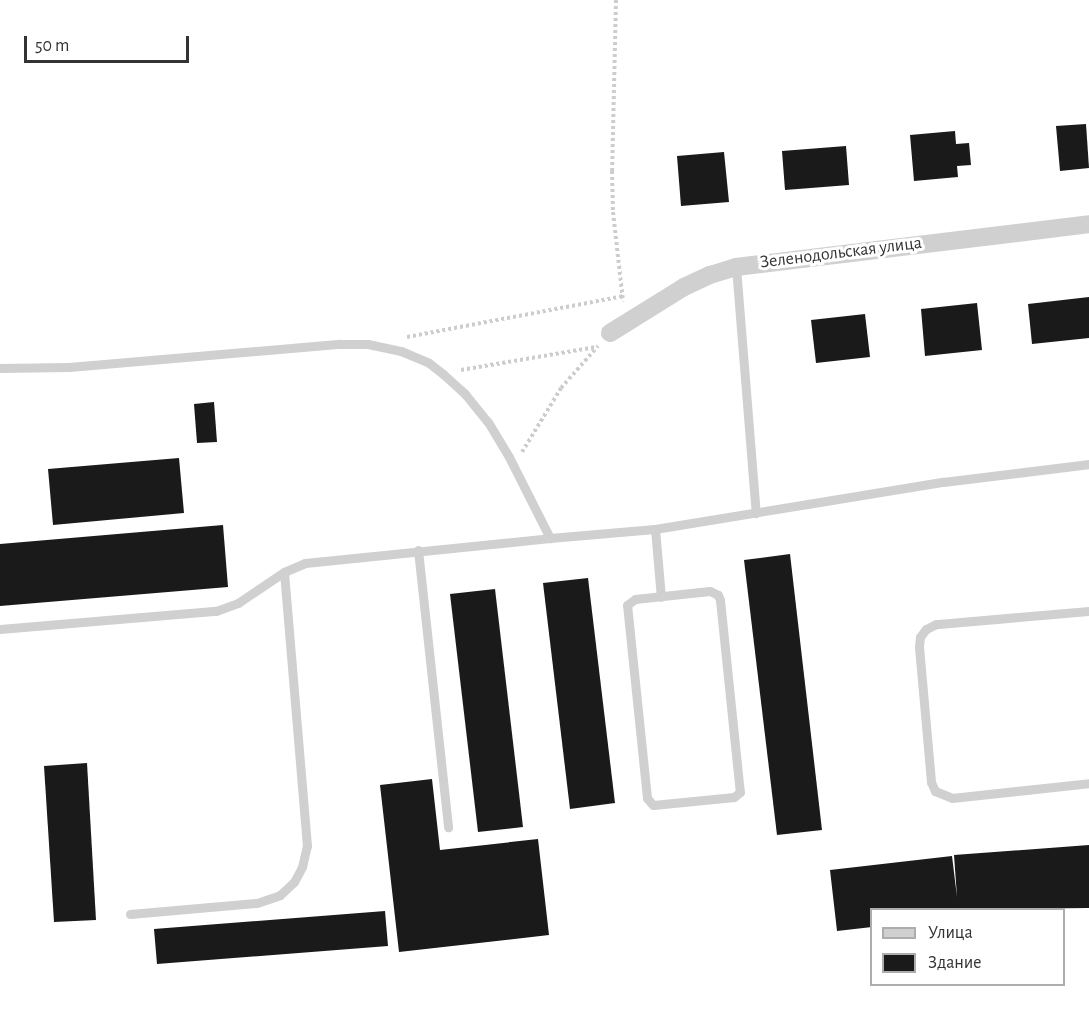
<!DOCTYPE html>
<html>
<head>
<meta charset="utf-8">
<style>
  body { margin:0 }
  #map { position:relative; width:1089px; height:1010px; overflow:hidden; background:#fff; font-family:"Alegreya Sans",sans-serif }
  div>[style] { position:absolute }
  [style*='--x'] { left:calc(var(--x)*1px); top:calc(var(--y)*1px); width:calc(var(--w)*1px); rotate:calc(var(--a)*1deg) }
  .building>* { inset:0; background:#1a1a1a }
  .path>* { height:4px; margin-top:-2px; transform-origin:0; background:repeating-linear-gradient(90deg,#cdcdcd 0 3px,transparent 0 6px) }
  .service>* { height:9px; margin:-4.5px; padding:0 4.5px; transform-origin:4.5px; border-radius:4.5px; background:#d0d0d0 }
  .minor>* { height:18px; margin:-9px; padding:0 9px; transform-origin:9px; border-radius:9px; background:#d0d0d0 }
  span { translate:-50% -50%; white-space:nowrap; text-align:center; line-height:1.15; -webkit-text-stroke:6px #fff; paint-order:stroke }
  .street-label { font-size:18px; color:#333 }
  .legend { position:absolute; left:870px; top:908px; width:195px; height:78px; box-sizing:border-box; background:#fff; border:2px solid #adadad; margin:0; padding:8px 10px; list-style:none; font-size:18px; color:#333 }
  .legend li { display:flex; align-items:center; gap:12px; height:30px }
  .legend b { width:30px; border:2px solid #adadad }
  .scale { position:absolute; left:24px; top:36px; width:165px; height:27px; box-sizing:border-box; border:3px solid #333; border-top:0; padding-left:8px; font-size:18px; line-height:21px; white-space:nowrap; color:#333; -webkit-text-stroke:4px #fff; paint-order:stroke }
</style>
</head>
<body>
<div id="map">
  <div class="building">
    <div style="clip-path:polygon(1086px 124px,1089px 168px,1060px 171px,1056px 126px)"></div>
    <div style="clip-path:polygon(955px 131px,956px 144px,969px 143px,971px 165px,957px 166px,958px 177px,914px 181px,910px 135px)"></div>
    <div style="clip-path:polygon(846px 146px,849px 185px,785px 190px,782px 151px)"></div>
    <div style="clip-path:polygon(724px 152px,729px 202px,681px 206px,677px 156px)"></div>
    <div style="clip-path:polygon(1089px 297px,1089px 338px,1032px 344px,1028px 304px)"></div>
    <div style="clip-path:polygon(977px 303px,982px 350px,925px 356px,921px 309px)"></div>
    <div style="clip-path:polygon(865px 314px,870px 357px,816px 363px,811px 320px)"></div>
    <div style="clip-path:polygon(214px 402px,217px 442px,197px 443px,194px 404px)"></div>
    <div style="clip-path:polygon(179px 458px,184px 513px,53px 525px,48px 469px)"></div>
    <div style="clip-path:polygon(223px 525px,228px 587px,0 606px,0 544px)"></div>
    <div style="clip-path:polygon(790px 554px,822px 830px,777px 835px,744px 560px)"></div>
    <div style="clip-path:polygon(588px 578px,615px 803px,570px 809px,543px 583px)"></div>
    <div style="clip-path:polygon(495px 589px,523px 827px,478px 832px,450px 594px)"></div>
    <div style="clip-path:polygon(87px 763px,96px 920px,54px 922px,44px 766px)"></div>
    <div style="clip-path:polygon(432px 779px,440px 850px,538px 839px,549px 935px,399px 952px,380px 785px)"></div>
    <div style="clip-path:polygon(1089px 845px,1089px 908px,872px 910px,872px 927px,837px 931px,830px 870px,952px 856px,957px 897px,954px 855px)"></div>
    <div style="clip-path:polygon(385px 911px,388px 946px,157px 964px,154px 929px)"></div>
  </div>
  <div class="path">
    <div style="--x:616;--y:0;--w:171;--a:91.3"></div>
    <div style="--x:612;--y:171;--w:41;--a:88.6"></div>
    <div style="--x:613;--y:212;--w:90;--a:83.6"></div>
    <div style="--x:407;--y:337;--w:221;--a:-10.7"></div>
    <div style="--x:461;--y:370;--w:137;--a:-9.7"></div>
    <div style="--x:522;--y:452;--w:75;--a:-58.6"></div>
    <div style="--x:561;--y:388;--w:56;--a:-48.6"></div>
  </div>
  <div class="service">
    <div style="--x:736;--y:267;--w:247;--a:85.4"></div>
    <div style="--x:0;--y:368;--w:69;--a:-0.8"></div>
    <div style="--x:69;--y:367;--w:272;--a:-4.9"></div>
    <div style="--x:340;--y:344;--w:28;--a:0"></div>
    <div style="--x:368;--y:344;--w:34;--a:12"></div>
    <div style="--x:401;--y:351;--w:30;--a:23"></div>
    <div style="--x:429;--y:363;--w:18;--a:38"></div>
    <div style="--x:443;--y:374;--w:30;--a:42"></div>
    <div style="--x:465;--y:394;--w:36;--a:51"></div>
    <div style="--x:488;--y:422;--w:41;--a:59"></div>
    <div style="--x:509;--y:457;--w:91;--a:63.2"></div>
    <div style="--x:550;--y:538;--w:105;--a:-4.9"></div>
    <div style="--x:655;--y:529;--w:292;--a:-9.3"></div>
    <div style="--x:943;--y:482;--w:147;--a:-7"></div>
    <div style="--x:655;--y:529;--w:68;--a:85"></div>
    <div style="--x:418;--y:550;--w:279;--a:83.8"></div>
    <div style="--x:710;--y:591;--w:9;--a:27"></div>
    <div style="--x:718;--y:595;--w:5;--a:68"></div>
    <div style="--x:720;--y:600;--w:193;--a:84.1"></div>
    <div style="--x:740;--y:792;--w:8;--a:140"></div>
    <div style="--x:734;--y:797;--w:81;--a:174.4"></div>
    <div style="--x:653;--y:805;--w:9;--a:-131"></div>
    <div style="--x:647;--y:798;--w:194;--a:-95.9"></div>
    <div style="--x:627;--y:605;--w:10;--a:-37"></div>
    <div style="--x:635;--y:599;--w:75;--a:-6.1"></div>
    <div style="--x:1089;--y:611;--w:154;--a:175.1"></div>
    <div style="--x:936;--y:624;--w:11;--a:153"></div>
    <div style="--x:926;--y:629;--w:10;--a:127"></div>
    <div style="--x:920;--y:637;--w:10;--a:96"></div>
    <div style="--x:919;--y:647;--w:136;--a:84.9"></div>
    <div style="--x:931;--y:782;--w:10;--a:66"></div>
    <div style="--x:935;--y:791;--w:18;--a:22"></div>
    <div style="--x:952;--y:798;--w:138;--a:-6.2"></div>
    <div style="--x:0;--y:629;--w:217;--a:-4.8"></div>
    <div style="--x:216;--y:611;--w:23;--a:-20"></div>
    <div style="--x:238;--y:603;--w:55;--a:-34"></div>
    <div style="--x:284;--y:572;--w:23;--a:-23"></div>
    <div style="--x:305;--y:563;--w:246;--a:-5.8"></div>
    <div style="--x:130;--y:914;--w:127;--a:-5"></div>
    <div style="--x:257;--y:903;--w:24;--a:-19"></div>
    <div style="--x:280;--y:895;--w:19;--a:-43"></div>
    <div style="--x:294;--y:882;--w:17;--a:-62"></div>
    <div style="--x:302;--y:867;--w:22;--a:-77"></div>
    <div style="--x:307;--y:846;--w:275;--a:-94.8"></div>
  </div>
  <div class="minor">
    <div style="--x:610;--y:333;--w:87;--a:-31.9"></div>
    <div style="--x:684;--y:287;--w:29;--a:-25"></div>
    <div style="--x:710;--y:275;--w:27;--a:-17"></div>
    <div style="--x:736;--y:267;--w:356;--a:-6.9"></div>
  </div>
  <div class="street-label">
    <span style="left:841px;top:253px;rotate:-7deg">Зеленодольская улица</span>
  </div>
  <ul class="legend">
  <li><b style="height:8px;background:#d0d0d0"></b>Улица</li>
  <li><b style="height:16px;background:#1a1a1a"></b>Здание</li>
  </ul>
  <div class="scale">50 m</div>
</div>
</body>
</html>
